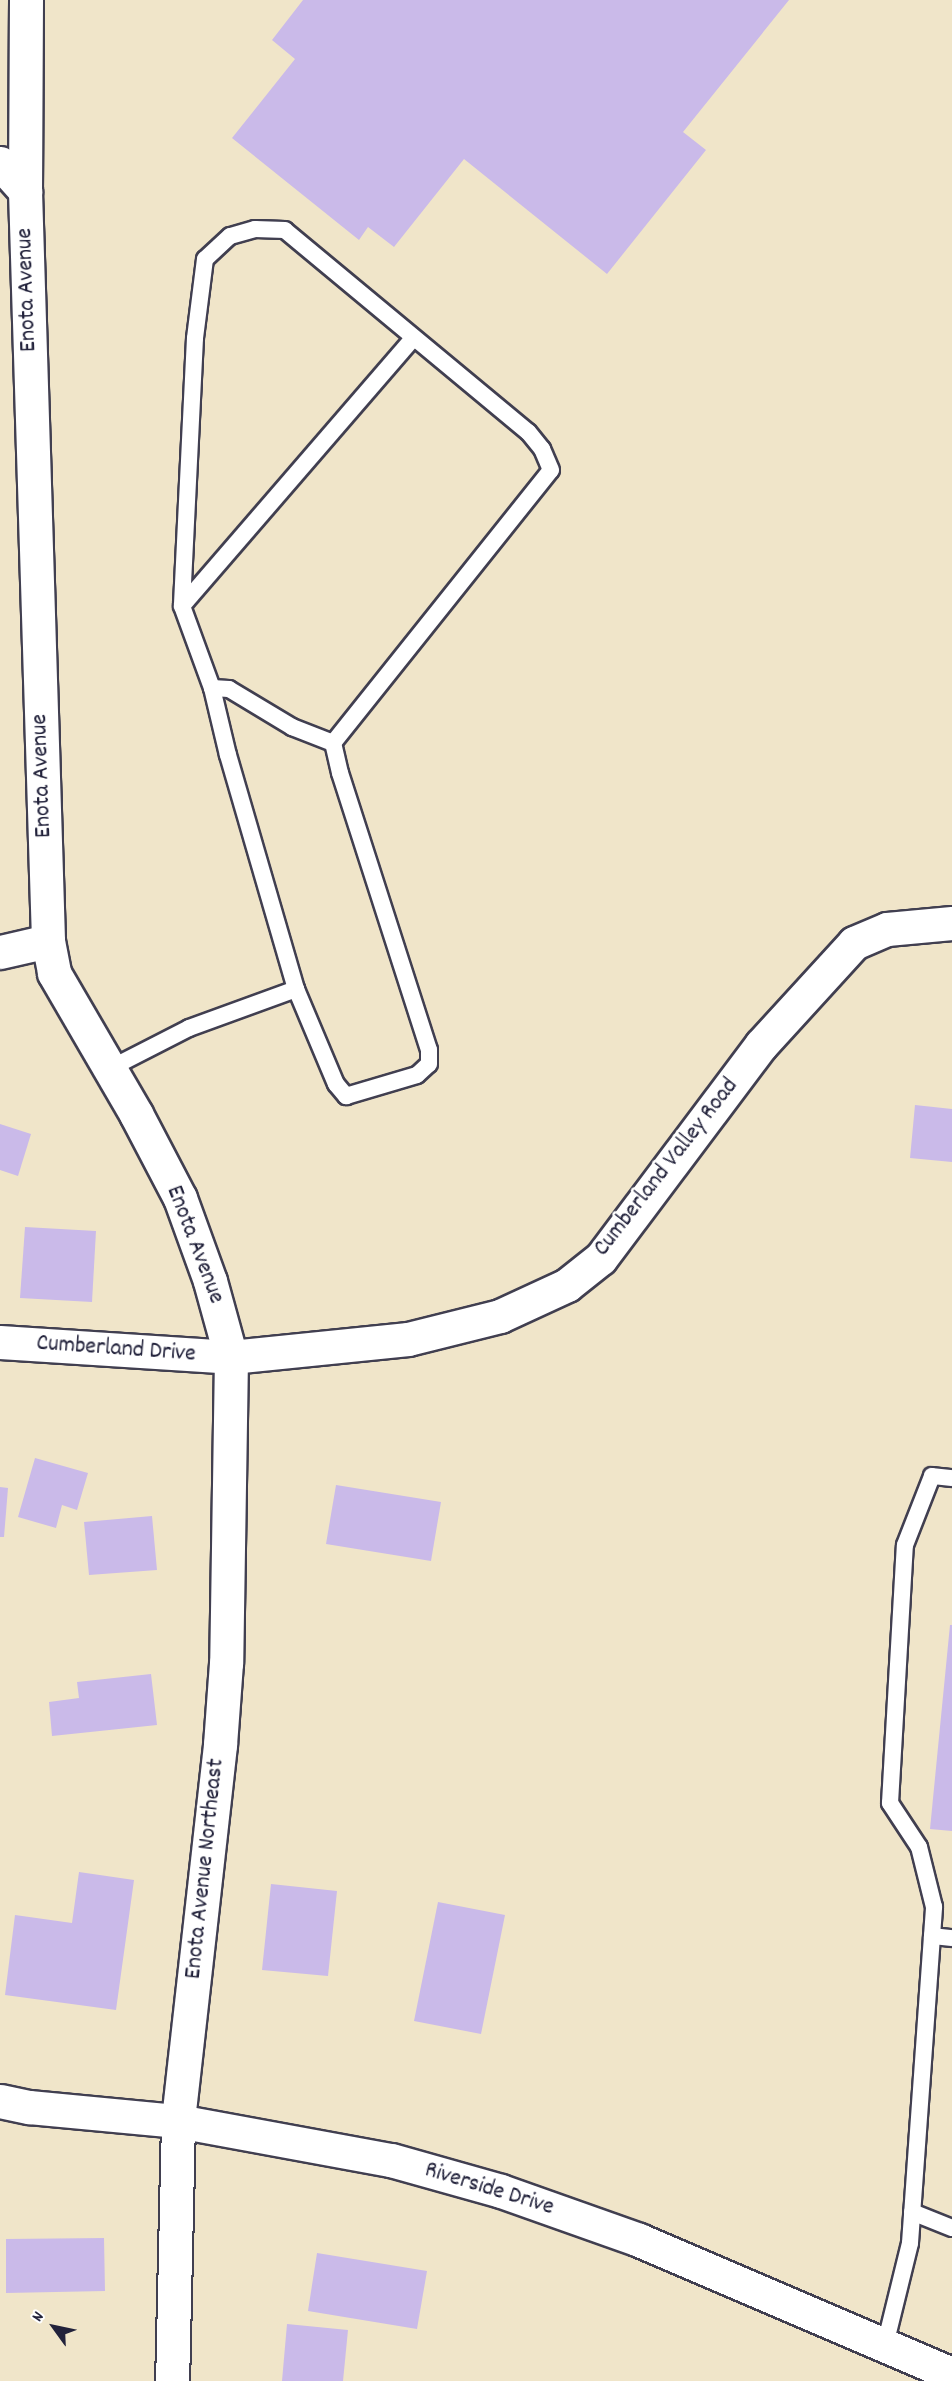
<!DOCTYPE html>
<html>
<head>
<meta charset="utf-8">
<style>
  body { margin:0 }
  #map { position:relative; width:952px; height:2381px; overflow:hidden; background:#f0e5c9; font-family:Dekko,sans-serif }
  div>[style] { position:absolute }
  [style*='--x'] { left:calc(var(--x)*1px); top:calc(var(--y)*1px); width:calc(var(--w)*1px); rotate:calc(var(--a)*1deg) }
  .building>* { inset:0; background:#cabae9 }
  .roads { filter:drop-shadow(2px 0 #413f50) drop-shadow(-2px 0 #413f50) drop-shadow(0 2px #413f50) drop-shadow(0 -2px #413f50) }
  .service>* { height:16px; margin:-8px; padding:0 8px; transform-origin:8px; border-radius:8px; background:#fff }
  .minor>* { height:33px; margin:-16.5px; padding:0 16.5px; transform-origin:16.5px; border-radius:16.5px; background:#fff }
  .tertiary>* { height:33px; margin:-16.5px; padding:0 16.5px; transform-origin:16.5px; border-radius:16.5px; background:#fff }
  span { translate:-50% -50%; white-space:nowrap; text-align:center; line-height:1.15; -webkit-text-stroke:5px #fff; paint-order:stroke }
  .street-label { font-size:24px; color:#22223b }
  .north { position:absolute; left:24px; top:2297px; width:60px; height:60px; -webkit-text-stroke:4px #fff; paint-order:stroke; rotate:303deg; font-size:16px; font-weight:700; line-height:24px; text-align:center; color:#22223b }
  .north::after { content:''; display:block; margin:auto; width:21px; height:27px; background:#22223b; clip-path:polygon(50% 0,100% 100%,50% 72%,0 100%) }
</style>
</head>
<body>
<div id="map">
  <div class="building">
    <div style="clip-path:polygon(303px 0,789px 0,683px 132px,706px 150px,607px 274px,464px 159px,394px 247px,368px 227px,359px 240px,232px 138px,295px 59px,272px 40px)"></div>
    <div style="clip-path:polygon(915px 1105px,952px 1109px,952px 1162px,910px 1158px)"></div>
    <div style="clip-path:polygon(0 1124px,31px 1134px,18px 1176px,0 1170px)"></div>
    <div style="clip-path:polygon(25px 1227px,96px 1231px,92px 1302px,20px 1298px)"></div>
    <div style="clip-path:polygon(35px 1458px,88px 1473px,77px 1510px,62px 1505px,56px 1528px,18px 1517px)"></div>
    <div style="clip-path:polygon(336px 1485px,441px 1502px,431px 1561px,326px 1544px)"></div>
    <div style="clip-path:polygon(0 1487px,8px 1488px,4px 1537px,0 1537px)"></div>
    <div style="clip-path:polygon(152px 1516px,157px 1570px,89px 1575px,84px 1522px)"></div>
    <div style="clip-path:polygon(950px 1625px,952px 1625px,952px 1831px,930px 1829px)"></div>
    <div style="clip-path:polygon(151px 1674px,157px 1725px,52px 1736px,49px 1702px,79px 1698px,77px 1682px)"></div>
    <div style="clip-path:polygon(79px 1872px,134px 1880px,116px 2010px,5px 1995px,15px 1915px,72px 1923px)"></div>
    <div style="clip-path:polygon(271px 1884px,337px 1891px,328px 1976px,262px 1970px)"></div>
    <div style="clip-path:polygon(438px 1902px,505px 1915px,481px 2034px,414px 2021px)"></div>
    <div style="clip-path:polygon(104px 2238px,105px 2291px,6px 2293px,6px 2239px)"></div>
    <div style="clip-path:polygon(317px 2253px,427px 2271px,417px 2329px,308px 2311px)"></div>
    <div style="clip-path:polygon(287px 2324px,348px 2330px,343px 2381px,282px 2381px)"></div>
  </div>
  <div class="roads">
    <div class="service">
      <div style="--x:182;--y:606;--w:354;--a:-49.2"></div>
      <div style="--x:212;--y:688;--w:17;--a:3"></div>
      <div style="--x:229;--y:689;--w:74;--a:31.1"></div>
      <div style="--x:292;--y:727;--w:44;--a:21.3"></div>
      <div style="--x:109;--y:1069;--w:90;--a:-27.1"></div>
      <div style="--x:189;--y:1028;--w:114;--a:-20"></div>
      <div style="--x:296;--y:989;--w:103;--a:67.2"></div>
      <div style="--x:336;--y:1084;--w:16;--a:50"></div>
      <div style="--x:346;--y:1096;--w:74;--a:-16.5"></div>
      <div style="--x:417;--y:1075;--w:16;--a:-43"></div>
      <div style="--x:429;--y:1064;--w:14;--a:-90"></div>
      <div style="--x:429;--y:1050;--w:291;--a:-107.8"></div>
      <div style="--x:340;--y:773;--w:31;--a:-103"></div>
      <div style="--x:333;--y:743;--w:349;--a:-51.4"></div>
      <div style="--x:551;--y:470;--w:23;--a:-113"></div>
      <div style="--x:542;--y:449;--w:22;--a:-129"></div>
      <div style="--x:528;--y:432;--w:316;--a:-140.3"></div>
      <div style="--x:285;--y:230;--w:30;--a:-178"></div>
      <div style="--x:255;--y:229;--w:26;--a:164"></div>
      <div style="--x:230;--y:236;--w:34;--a:137"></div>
      <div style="--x:205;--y:259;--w:80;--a:97.2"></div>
      <div style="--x:195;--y:338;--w:268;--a:92.8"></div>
      <div style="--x:182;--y:606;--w:87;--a:69.9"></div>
      <div style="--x:212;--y:688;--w:69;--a:76.6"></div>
      <div style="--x:228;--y:755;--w:244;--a:73.8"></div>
      <div style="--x:932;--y:1936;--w:20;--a:6"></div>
      <div style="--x:912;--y:2212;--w:43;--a:21.8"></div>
      <div style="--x:885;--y:2345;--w:105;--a:-76.2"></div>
      <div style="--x:910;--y:2243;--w:337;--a:-85.9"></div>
      <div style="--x:934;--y:1907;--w:62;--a:-104"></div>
      <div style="--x:919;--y:1847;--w:53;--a:-123.4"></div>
      <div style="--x:890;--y:1803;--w:258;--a:-86.7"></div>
      <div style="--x:905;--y:1545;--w:74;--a:-68.6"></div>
      <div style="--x:932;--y:1476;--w:20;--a:6"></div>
    </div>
    <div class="minor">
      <div style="--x:0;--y:163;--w:38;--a:48"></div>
      <div style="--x:0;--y:952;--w:49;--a:-12.9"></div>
      <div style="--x:0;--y:1342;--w:231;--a:3.7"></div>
      <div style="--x:231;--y:1357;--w:178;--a:-5.8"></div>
      <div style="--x:408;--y:1339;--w:95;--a:-14"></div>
      <div style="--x:500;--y:1316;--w:74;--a:-24.8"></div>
      <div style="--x:567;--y:1285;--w:43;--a:-38.5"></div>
      <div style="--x:601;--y:1258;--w:266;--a:-53.1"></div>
      <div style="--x:761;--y:1045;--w:138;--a:-47.6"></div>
      <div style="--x:854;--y:943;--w:36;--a:-23"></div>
      <div style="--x:887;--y:929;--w:65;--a:-5.3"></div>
    </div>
    <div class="tertiary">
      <div style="--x:26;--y:0;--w:191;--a:90.3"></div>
      <div style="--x:25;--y:191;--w:750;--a:88.24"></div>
      <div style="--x:48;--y:941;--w:33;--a:79"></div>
      <div style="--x:54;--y:973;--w:163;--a:59.8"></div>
      <div style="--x:136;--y:1114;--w:95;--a:62.4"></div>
      <div style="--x:180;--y:1198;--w:88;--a:70.1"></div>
      <div style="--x:210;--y:1281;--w:79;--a:74.6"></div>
      <div style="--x:231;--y:1357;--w:306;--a:90.9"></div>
      <div style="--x:226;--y:1663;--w:82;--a:94.2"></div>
      <div style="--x:220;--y:1745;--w:378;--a:96.4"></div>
      <div style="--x:178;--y:2121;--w:260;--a:91.3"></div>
      <div style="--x:0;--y:2101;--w:30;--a:12"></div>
      <div style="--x:29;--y:2107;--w:150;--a:5.4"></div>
      <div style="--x:178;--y:2121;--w:217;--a:10.4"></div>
      <div style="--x:391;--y:2160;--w:114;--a:15.7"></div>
      <div style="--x:501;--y:2191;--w:146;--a:19.5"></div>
      <div style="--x:639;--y:2240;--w:340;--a:23.2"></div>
    </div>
  </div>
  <div class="street-label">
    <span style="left:28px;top:290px;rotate:-92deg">Enota Avenue</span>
    <span style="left:43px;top:776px;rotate:-92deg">Enota Avenue</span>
    <span style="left:667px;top:1168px;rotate:-52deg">Cumberland Valley Road</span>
    <span style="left:194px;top:1245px;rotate:69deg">Enota Avenue</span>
    <span style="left:116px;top:1350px;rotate:4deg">Cumberland Drive</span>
    <span style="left:206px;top:1869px;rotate:-84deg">Enota Avenue Northeast</span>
    <span style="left:489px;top:2190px;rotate:17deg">Riverside Drive</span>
  </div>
  <div class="north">N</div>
</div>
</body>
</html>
